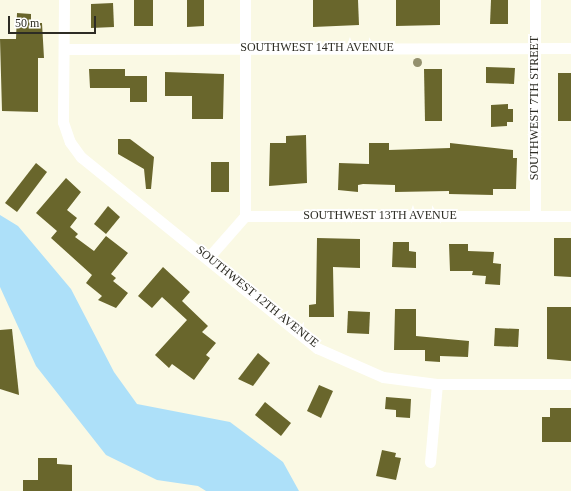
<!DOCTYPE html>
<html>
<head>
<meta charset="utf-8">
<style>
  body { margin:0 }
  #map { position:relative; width:571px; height:491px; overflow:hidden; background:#faf9e4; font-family:Georgia,serif }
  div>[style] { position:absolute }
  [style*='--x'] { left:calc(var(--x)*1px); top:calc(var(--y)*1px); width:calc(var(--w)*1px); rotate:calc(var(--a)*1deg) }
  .water>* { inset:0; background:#ade0f9 }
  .building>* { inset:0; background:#69662c }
  .minor>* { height:11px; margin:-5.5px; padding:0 5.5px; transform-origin:5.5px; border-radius:5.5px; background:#fff }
  .trees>* { width:9px; height:9px; margin:-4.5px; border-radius:50%; background:#93906d }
  span { translate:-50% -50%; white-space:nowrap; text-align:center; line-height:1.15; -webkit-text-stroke:4px #fff; paint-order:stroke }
  .street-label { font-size:12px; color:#2d2c24 }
  .scale { position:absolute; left:8px; top:16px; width:88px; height:18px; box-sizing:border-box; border:2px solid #2d2c24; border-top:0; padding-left:5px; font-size:12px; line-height:14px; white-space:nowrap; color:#2d2c24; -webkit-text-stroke:3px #fff; paint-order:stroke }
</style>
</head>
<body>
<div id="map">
  <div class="water">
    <div style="clip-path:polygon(0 215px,18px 226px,71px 289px,114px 372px,137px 404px,230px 422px,283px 462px,299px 491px,206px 491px,198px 486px,157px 480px,106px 455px,36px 366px,0 287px)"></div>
  </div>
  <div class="building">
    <div style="clip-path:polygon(134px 0,153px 0,153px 26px,134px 26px)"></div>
    <div style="clip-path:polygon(187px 0,204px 0,204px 26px,187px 27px)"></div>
    <div style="clip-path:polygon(313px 0,358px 0,359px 25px,313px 27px)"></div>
    <div style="clip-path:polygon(396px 0,440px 0,440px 25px,396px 26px)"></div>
    <div style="clip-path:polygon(491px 0,508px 0,508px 24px,490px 24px)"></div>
    <div style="clip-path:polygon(113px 3px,114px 27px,91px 28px,91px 4px)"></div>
    <div style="clip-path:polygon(17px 13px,31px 14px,31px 23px,42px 23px,44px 58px,38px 58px,38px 112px,2px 111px,0 39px,16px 39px)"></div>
    <div style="clip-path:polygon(486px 67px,515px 68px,514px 84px,486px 83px)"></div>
    <div style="clip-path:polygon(89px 69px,125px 69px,125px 76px,147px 76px,147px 102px,130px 102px,130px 88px,90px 88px)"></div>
    <div style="clip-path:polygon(424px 69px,442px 69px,442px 121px,425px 121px)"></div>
    <div style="clip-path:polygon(165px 72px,224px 74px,223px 119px,192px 119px,192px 96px,165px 96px)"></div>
    <div style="clip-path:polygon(558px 73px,571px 73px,571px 121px,558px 121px)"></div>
    <div style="clip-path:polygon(508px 104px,508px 109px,513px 109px,513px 122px,507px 122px,507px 126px,491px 127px,491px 105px)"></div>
    <div style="clip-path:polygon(306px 135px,307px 183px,269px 186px,270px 143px,286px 143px,286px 136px)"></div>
    <div style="clip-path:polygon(118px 139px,130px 139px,154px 157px,151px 189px,146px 189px,144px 169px,118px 154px)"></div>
    <div style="clip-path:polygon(369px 143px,389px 143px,389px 150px,450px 148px,450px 143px,513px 150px,513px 158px,517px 158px,516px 189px,493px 189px,493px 195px,449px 194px,449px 191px,395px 192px,395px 185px,363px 184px,358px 185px,358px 192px,338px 190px,339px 163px,369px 164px)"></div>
    <div style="clip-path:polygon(211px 162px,229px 162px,229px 192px,211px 192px)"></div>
    <div style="clip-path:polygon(36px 163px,47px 172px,17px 212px,5px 203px)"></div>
    <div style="clip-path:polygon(66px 178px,81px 192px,67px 210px,77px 218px,70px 227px,78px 234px,75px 237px,94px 251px,106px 236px,128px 253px,111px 274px,116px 278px,113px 281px,128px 293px,116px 308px,98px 300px,102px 296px,86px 283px,92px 275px,51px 238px,57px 231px,36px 213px)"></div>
    <div style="clip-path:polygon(108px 206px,120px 217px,106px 234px,94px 224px)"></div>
    <div style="clip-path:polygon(317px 238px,360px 239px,360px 268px,333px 267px,334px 317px,309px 317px,309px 305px,316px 304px)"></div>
    <div style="clip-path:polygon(554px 238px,571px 238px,571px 277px,554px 276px)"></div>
    <div style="clip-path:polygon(393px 242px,409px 242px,409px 251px,416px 252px,416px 268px,392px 267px)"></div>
    <div style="clip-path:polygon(449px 244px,468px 244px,468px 251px,494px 252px,493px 263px,501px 264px,500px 285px,485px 284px,486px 276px,472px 275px,473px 271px,450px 271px)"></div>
    <div style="clip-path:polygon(163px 267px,190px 292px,182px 301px,208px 326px,202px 332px,216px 343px,206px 355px,210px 358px,194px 380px,172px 364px,169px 368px,155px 355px,187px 320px,162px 297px,152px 308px,138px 296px)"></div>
    <div style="clip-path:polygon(547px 307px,571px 307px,571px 361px,547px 359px)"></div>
    <div style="clip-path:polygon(395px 309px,416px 309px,416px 336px,469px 341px,468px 357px,440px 356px,440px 362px,425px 361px,425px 350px,394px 350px)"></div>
    <div style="clip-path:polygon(348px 311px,370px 312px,369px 334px,347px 333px)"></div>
    <div style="clip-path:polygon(495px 328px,519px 329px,518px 347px,494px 346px)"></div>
    <div style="clip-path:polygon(12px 329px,19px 395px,0 389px,0 330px)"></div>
    <div style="clip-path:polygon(258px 353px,270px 363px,253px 386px,238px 379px)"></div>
    <div style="clip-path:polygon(319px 385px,333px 391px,321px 418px,307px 411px)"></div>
    <div style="clip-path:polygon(386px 397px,411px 399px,410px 418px,396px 417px,396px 410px,385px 409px)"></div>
    <div style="clip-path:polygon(265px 402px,291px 423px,281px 436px,255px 415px)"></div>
    <div style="clip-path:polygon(550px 408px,571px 408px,571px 442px,542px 442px,542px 417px,550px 417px)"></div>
    <div style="clip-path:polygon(382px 450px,396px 453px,395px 457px,401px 458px,396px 480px,376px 476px)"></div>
    <div style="clip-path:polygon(38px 458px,57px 458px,57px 464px,72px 465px,72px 491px,23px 491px,23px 480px,38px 480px)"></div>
  </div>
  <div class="minor">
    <div style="--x:64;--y:0;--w:122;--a:90.5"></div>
    <div style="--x:63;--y:122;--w:21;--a:71"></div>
    <div style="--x:70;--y:142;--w:19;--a:54"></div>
    <div style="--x:81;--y:157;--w:304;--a:39"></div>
    <div style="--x:317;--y:348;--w:72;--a:23.7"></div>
    <div style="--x:383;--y:377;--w:54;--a:7.4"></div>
    <div style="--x:437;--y:384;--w:134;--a:0"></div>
    <div style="--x:64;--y:49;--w:507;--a:-0.11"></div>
    <div style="--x:245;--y:216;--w:216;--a:-90"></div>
    <div style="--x:535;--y:216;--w:216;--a:-90"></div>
    <div style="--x:209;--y:257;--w:55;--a:-48.7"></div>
    <div style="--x:245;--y:216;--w:326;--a:0"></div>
    <div style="--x:430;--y:462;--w:78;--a:-84.9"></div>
  </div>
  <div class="trees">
    <div style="left:417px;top:62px"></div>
  </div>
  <div class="street-label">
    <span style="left:317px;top:48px">SOUTHWEST 14TH AVENUE</span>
    <span style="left:535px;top:108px;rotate:-90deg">SOUTHWEST 7TH STREET</span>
    <span style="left:380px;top:216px">SOUTHWEST 13TH AVENUE</span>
    <span style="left:257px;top:297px;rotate:39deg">SOUTHWEST 12TH AVENUE</span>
  </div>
  <div class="scale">50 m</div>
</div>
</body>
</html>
